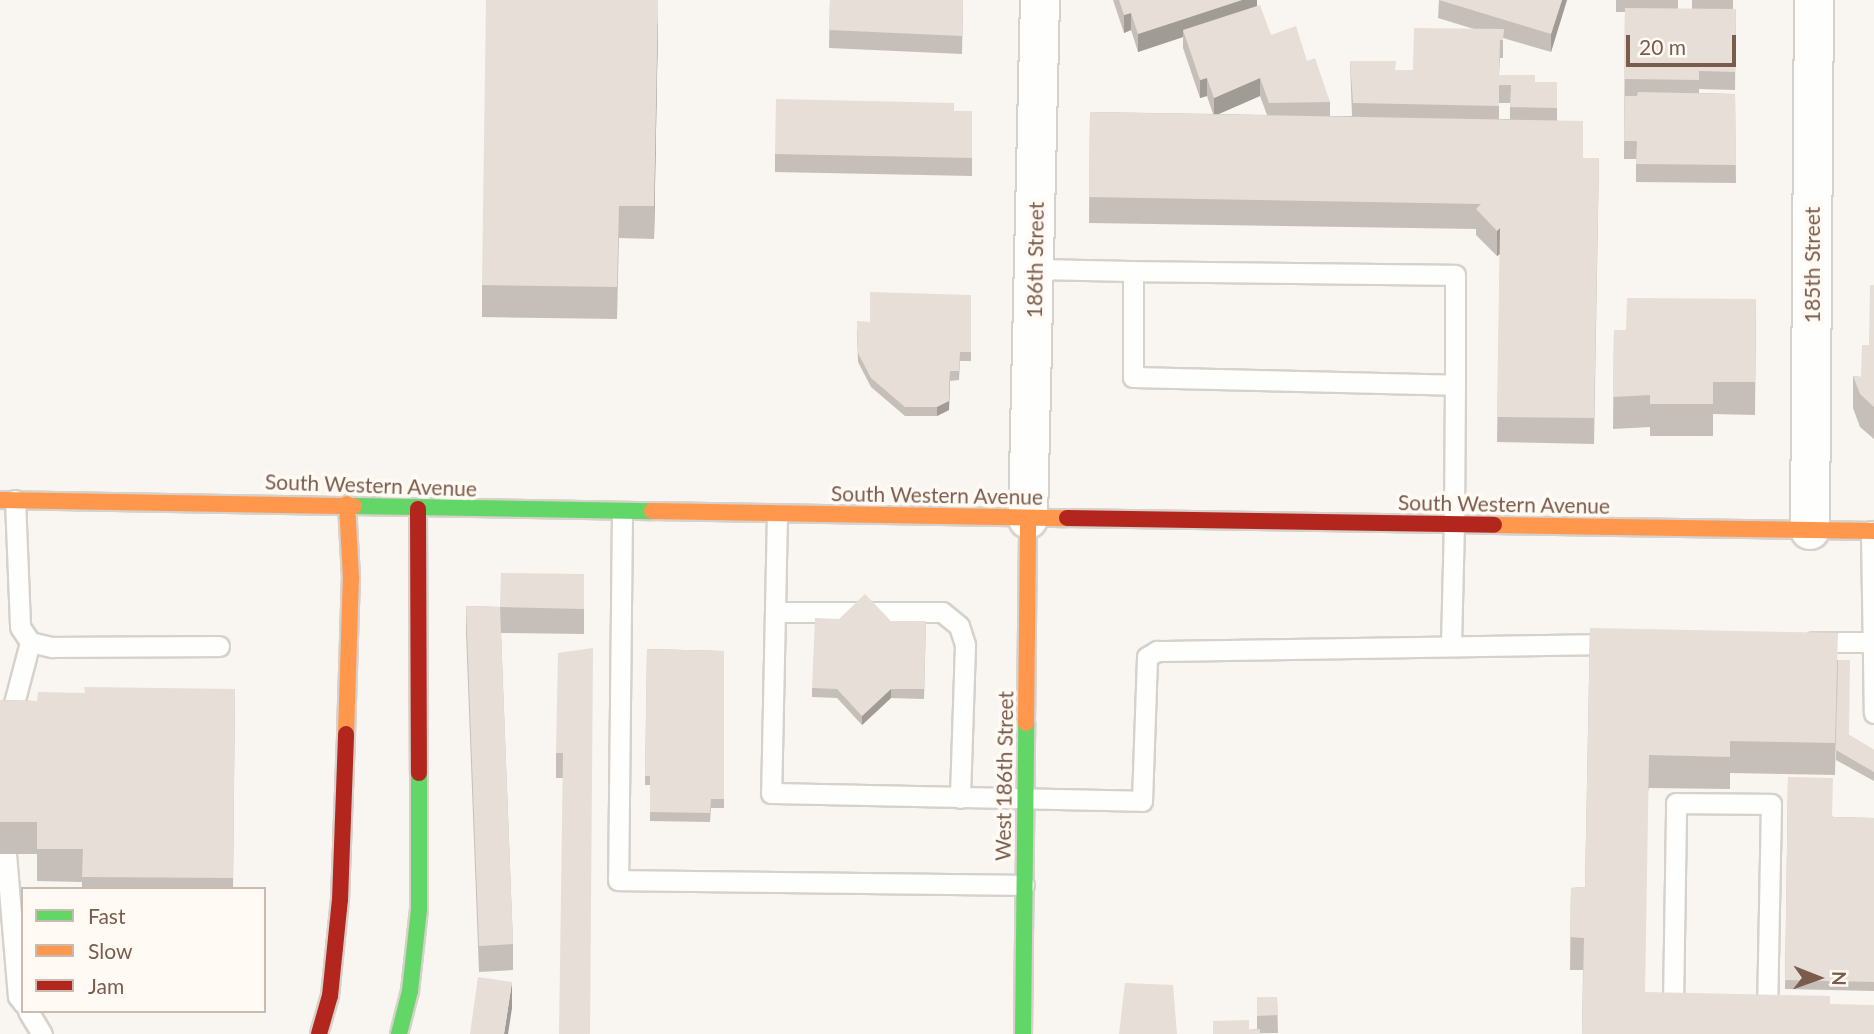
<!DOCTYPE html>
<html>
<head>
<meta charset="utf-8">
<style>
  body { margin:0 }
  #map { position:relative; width:1874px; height:1034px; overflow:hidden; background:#f9f5f0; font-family:Lato,sans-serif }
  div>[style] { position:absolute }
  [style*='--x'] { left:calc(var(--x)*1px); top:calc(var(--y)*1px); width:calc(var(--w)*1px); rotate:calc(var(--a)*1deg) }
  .roads { filter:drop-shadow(2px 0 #d7d1cb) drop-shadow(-2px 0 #d7d1cb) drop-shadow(0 2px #d7d1cb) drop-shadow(0 -2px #d7d1cb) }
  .lane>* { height:19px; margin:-9.5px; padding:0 9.5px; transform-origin:9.5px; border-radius:9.5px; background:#fefefd }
  .street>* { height:38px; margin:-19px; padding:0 19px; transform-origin:19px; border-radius:19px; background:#fefefd }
  .fast>* { height:16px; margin:-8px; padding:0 8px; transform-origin:8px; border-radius:8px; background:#63d668 }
  .slow>* { height:16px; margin:-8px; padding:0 8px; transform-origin:8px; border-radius:8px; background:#ff974d }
  .jam>* { height:16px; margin:-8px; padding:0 8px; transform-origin:8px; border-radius:8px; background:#b3261e }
  .wall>* { inset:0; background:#c6bfb9 }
  .shaded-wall>* { inset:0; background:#a19b96 }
  .building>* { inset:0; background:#e6ded7 }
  span { translate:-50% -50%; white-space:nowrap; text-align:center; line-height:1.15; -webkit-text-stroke:7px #fffaf3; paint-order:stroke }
  .street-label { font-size:21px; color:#7a5c4d }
  .legend { position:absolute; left:21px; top:887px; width:245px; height:126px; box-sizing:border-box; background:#fffaf3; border:2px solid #cabbb1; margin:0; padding:9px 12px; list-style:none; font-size:21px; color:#7a5c4d }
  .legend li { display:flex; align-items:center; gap:14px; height:35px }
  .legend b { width:35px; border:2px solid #cabbb1 }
  .north { position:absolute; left:1783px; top:943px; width:70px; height:70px; -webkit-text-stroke:5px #fffaf3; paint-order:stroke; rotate:91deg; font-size:19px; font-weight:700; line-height:28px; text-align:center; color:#7a5c4d }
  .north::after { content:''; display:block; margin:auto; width:24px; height:32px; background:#7a5c4d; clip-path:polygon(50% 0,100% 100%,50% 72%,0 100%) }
  .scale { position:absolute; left:1626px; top:35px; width:110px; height:32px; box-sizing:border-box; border:4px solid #7a5c4d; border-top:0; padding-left:9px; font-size:21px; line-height:24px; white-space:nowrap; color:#7a5c4d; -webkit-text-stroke:5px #fffaf3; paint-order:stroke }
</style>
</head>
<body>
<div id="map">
  <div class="roads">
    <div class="lane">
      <div style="--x:1036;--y:269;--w:97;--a:1.2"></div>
      <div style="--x:15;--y:500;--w:127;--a:87.7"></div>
      <div style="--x:20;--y:627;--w:18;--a:56"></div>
      <div style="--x:30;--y:642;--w:23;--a:13"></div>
      <div style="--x:52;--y:647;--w:167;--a:-0.3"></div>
      <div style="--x:622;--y:512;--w:368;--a:90.6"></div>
      <div style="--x:618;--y:880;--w:406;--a:0.7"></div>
      <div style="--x:777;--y:514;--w:279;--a:91.2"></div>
      <div style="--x:771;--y:793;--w:371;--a:1.2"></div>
      <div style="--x:1142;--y:801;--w:144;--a:-88"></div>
      <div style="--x:1147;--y:657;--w:12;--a:-31"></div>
      <div style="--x:1157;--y:651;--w:458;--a:-0.9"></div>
      <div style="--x:1871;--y:531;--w:182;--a:89.1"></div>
      <div style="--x:775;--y:612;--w:80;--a:0"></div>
      <div style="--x:873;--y:612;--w:69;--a:0"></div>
      <div style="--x:942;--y:612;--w:22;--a:39"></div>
      <div style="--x:959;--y:626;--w:20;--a:72"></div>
      <div style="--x:965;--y:645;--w:153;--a:91.9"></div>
      <div style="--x:1813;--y:642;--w:60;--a:0"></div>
      <div style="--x:1451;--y:645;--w:121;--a:-88.6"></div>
      <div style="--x:1454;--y:524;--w:139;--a:-89.6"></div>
      <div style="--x:1455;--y:385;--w:110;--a:-90"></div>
      <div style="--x:1455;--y:275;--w:322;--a:-179.3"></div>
      <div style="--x:1133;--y:271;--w:106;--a:90"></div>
      <div style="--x:1133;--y:377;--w:322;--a:1.4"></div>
      <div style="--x:8;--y:726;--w:87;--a:-75.3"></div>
      <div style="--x:6;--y:854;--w:143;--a:85.2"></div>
      <div style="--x:18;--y:996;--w:9;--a:54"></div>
      <div style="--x:1688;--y:1005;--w:15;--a:-176"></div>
      <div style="--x:1673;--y:1004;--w:201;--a:-89.1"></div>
      <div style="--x:1676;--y:803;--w:95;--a:0.6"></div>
      <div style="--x:1771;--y:804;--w:205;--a:91.1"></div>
      <div style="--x:28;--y:1011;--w:27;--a:59"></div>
    </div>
    <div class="street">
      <div style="--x:1028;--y:519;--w:519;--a:-88.68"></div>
      <div style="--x:1810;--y:530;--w:530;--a:-89.57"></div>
    </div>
    <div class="fast">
      <div style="--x:354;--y:506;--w:298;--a:1"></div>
      <div style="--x:399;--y:1034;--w:44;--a:-75.7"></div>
      <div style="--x:410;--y:991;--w:82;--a:-83.7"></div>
      <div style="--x:419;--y:909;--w:136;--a:-90"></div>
      <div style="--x:1023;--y:1034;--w:311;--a:-89.4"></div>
    </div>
    <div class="slow">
      <div style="--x:0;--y:500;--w:354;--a:1"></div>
      <div style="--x:652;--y:511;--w:415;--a:1"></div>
      <div style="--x:1494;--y:525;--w:380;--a:0.9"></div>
      <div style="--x:1026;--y:723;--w:204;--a:-89.4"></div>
      <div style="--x:346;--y:734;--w:156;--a:-88.2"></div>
      <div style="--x:351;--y:578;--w:74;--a:-93.1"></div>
    </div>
    <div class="jam">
      <div style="--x:418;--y:509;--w:264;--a:89.8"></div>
      <div style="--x:1067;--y:518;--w:427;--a:0.9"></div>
      <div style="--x:319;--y:1034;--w:40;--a:-74"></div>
      <div style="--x:330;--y:996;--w:97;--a:-84.1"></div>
      <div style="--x:340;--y:900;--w:166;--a:-87.9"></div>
    </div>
  </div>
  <div class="wall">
    <div style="clip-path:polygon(830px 0,963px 0,962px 54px,829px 48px)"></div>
    <div style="clip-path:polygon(evenodd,1113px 0,1257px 0,1257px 6px,1271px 35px,1307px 61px,1330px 102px,1330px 116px,1352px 116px,1350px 61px,1395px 70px,1413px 70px,1474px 29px,1438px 18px,1439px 0,1567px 0,1551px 52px,1503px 38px,1503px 58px,1500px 58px,1499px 75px,1535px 82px,1557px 82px,1557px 120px,1583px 158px,1599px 158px,1594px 444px,1497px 442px,1500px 254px,1497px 256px,1476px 235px,1476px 229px,1089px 223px,1090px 112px,1213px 114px,1207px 96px,1200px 98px,1183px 48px,1183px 37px,1138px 52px,1131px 30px,1124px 33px,1113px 0,1260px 96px,1267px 115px,1219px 114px,1260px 96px,1113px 0,1499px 103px,1510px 103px,1510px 119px,1499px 119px,1499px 103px)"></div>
    <div style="clip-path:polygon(1616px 0,1678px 0,1678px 9px,1692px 9px,1692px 0,1733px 0,1733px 9px,1736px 9px,1735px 90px,1699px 89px,1699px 93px,1735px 94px,1736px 183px,1636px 182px,1636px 159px,1624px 159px,1625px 12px,1616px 12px)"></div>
    <div style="clip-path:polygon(658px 23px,654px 239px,619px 238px,617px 319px,482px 317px,482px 285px)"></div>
    <div style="clip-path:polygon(954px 111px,972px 111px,972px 176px,775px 172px,775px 154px)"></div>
    <div style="clip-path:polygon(1874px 285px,1874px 439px,1860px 427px,1853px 408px,1853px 376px,1861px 377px,1869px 345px)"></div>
    <div style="clip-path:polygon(971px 295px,971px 361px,960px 361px,959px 380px,950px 381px,949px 410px,937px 416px,905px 416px,871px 387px,858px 362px,857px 330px,870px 322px)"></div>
    <div style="clip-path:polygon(1756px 299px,1755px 415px,1713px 414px,1713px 436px,1650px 436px,1650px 427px,1613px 429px,1614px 330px,1626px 330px)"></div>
    <div style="clip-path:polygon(584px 574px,584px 634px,501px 633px,513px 944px,513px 970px,479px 972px,466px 632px,466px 606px,500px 607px)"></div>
    <div style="clip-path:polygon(891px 621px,926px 621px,924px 699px,891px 698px,862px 725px,837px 698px,812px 697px,812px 688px)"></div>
    <div style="clip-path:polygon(1590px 628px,1838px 660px,1849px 735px,1874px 750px,1874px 781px,1836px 760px,1837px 691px,1835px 775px,1730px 773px,1730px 789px,1649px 788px,1582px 1034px,1583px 970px,1570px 970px,1571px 888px,1585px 887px)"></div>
    <div style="clip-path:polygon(593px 648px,563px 778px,556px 778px,556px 753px)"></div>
    <div style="clip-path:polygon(647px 649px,724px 651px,724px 808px,711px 808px,710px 822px,650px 821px,650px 785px,645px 785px)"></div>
    <div style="clip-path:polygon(235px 689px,233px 889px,82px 889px,82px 882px,37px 881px,37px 854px,0 854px,0 700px,37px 701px,84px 693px)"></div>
    <div style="clip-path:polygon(1788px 777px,1833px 817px,1874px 818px,1874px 991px,1785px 989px)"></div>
    <div style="clip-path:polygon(1257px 997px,1277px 997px,1278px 1033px,1213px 1034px,1257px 1029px)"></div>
  </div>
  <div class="shaded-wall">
    <div style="clip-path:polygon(658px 0,658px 23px,654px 239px,654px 206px)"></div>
    <div style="clip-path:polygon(1242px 0,1257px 0,1257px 13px,1183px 30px,1183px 37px,1138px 52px,1138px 34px)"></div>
    <div style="clip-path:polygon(1562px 0,1567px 0,1551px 52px,1551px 34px)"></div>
    <div style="clip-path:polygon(1131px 13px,1131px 30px,1124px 33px,1124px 15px)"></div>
    <div style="clip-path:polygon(1207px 78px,1207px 96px,1200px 98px,1200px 80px)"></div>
    <div style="clip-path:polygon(1260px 78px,1260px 96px,1214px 116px,1214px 98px)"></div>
    <div style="clip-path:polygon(1500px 228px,1500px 254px,1497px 256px,1497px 231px)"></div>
    <div style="clip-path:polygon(950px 371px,949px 410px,937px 416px,937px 407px)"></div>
    <div style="clip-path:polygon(891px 689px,891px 698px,862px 725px,862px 716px)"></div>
    <div style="clip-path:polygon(512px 982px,512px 1008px,508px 1034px,504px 1034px)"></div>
  </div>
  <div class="building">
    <div style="clip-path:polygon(486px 0,658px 0,654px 206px,619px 206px,617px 287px,482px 285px)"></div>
    <div style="clip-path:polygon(830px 0,963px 0,962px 36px,829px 30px)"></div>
    <div style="clip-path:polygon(1119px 0,1242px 0,1138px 34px,1131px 13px,1124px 15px)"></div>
    <div style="clip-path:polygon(1439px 0,1562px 0,1551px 34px)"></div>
    <div style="clip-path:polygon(1260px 5px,1271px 35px,1296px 26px,1307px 61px,1315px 58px,1330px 102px,1269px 103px,1260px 78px,1214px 98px,1207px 78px,1200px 80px,1183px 30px)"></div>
    <div style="clip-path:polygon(1625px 8px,1736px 9px,1735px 72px,1699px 71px,1699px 80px,1624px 79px)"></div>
    <div style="clip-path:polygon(1414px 28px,1504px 29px,1503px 40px,1500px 40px,1499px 75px,1535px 75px,1535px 82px,1557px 82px,1557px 108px,1510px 107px,1511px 85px,1499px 85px,1499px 106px,1353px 103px,1350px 61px,1396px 61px,1395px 70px,1413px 70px)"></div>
    <div style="clip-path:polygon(1638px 92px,1735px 94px,1736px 165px,1636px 164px,1637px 141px,1624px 141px,1625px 96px,1637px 96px)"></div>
    <div style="clip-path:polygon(776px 99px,954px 103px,954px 111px,972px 111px,972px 158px,775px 154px)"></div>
    <div style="clip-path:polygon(1090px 112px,1583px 121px,1583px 158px,1599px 158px,1594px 418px,1497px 417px,1500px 228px,1497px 231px,1476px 209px,1481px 204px,1089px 197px)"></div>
    <div style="clip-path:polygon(1870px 285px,1874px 285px,1874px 407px,1860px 394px,1853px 376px,1861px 377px,1862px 345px,1869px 345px)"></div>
    <div style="clip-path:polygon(870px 292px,971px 295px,971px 352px,960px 352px,959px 371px,950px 371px,949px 401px,937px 407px,905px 407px,871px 378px,858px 353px,857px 321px,870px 322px)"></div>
    <div style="clip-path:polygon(1627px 298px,1756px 299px,1755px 382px,1713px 382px,1713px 404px,1650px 404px,1650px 395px,1613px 397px,1614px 330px,1626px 330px)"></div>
    <div style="clip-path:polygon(501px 573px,584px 574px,584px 609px,500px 607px)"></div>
    <div style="clip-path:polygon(865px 594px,891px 621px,926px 621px,924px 689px,891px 689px,862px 716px,837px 689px,812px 688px,815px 618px,839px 619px)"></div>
    <div style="clip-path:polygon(466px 606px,500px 607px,513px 944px,479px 946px)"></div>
    <div style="clip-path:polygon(1590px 628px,1838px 633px,1835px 743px,1730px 741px,1730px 757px,1649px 755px,1645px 992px,1830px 996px,1830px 1004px,1874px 1005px,1874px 1034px,1582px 1034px,1584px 938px,1570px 937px,1571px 888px,1585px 887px)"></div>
    <div style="clip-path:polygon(593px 648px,590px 1034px,559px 1034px,563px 753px,556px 753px,558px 653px)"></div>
    <div style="clip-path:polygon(647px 649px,724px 651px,724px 799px,711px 799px,710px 813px,650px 812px,650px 776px,645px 776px)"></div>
    <div style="clip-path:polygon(1838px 660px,1850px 660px,1849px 735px,1874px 750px,1874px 772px,1836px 750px)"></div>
    <div style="clip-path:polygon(84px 687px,235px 689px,233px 878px,82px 877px,83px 849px,37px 849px,37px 822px,0 822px,0 700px,37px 701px,38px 692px,85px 693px)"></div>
    <div style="clip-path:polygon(1788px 777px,1833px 778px,1832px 817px,1874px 818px,1874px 982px,1785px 980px)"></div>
    <div style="clip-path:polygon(478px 977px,512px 982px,504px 1034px,470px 1034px)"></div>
    <div style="clip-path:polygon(1125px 983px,1173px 985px,1177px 1034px,1119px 1034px)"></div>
    <div style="clip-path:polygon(1257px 997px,1277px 997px,1278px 1015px,1257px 1016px)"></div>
    <div style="clip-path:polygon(1249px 1020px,1249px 1030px,1260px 1029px,1260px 1034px,1213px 1034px,1213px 1021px)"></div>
  </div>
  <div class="street-label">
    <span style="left:1035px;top:260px;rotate:-89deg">186th Street</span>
    <span style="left:1812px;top:265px;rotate:-90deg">185th Street</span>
    <span style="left:371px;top:485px;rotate:2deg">South Western Avenue</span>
    <span style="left:937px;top:495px;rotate:1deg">South Western Avenue</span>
    <span style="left:1504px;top:504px;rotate:1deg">South Western Avenue</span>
    <span style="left:1004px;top:776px;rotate:-89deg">West 186th Street</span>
  </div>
  <ul class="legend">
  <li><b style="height:9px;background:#63d668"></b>Fast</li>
  <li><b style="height:9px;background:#ff974d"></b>Slow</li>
  <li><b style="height:9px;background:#b3261e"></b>Jam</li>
  </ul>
  <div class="north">N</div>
  <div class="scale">20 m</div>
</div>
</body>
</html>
